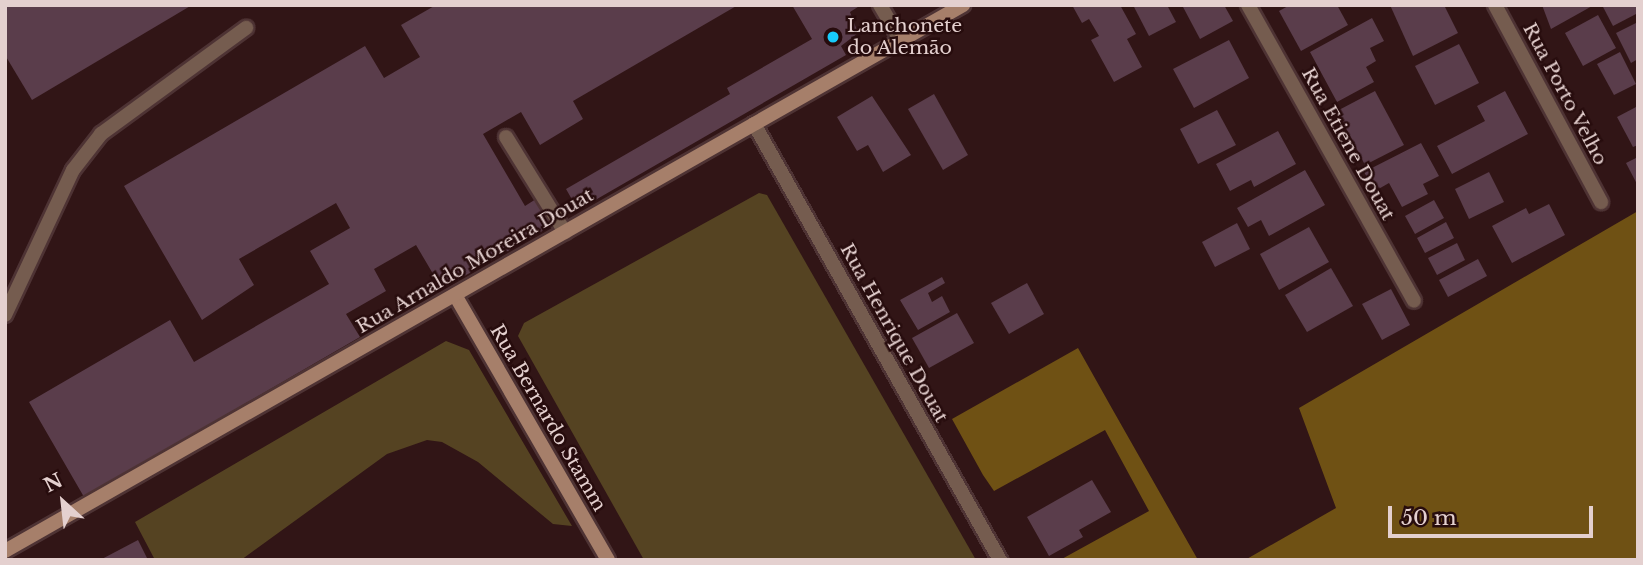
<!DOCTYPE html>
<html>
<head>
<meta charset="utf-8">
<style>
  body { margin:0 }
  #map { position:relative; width:1643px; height:565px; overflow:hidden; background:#311516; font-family:"Libre Baskerville",serif }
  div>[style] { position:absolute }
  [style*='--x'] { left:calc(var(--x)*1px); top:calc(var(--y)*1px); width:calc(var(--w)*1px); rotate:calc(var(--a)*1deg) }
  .green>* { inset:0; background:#554322 }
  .forest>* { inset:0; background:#6f5114 }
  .building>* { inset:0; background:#5a3d4b }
  .roads { filter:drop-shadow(2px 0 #4e3334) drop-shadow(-2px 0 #4e3334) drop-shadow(0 2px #4e3334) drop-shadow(0 -2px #4e3334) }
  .lane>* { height:14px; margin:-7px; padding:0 7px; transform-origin:7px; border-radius:7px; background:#755c4f }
  .street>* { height:14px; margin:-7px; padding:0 7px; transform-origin:7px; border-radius:7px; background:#755c4f }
  .secondary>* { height:14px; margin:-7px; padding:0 7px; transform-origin:7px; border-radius:7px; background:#a67f6a }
  .dots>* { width:19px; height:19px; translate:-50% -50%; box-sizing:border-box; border:4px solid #270c0d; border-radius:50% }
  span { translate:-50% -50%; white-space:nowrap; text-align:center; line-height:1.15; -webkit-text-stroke:5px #270c0d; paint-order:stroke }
  .poi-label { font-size:19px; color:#e4d0cf }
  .left { translate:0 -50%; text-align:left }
  .street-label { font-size:19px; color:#e4d0cf }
  .frame { position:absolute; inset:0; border:7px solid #e4d0cf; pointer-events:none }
  .north { position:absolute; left:28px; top:467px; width:70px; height:70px; -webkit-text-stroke:5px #270c0d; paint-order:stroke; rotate:333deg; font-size:19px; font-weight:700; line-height:28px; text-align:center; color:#e4d0cf }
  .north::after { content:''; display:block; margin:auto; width:24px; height:32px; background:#e4d0cf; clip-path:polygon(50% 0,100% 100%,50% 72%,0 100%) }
  .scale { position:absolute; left:1388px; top:506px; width:205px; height:32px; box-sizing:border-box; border:4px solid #e4d0cf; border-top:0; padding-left:9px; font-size:21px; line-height:24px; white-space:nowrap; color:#e4d0cf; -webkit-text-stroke:5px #270c0d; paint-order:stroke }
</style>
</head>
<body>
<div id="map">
  <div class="green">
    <div style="clip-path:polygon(759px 193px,767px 195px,976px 560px,644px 560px,518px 336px,524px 323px)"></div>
    <div style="clip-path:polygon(446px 341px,469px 350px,572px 526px,553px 524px,478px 462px,442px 442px,427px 440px,387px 454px,241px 560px,155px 560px,135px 522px)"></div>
  </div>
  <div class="forest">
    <div style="clip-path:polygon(1638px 211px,1638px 560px,1245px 560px,1336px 508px,1299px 408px)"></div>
    <div style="clip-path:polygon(1078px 348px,1110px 405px,1198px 560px,1060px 560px,1149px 511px,1105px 430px,994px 491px,983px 475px,952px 419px)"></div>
  </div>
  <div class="building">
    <div style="clip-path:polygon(5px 5px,192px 5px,32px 100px,5px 55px)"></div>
    <div style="clip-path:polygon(436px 5px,738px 5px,573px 101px,583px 119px,540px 145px,521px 112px,483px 134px,525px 206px,536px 199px,551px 226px,442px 289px,416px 245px,374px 269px,386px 291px,346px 314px,360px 337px,84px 497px,29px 402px,170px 320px,194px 362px,329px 284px,310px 251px,350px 228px,336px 203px,239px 259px,254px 285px,202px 320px,124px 186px,365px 46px,384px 78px,420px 57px,401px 25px)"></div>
    <div style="clip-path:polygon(792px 5px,861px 5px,850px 12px,858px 33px,841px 46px,846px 55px,578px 210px,566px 189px,730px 94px,727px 88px,812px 39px)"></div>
    <div style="clip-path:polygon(1072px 5px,1120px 5px,1136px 34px,1127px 39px,1142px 67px,1114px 82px,1091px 40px,1099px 36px,1089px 19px,1082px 23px)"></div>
    <div style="clip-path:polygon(1133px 5px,1167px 5px,1176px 22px,1149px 36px)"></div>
    <div style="clip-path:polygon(1186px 5px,1224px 5px,1233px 21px,1200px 39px,1183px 7px)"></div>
    <div style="clip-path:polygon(1290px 5px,1337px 5px,1348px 25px,1301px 51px,1279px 11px)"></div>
    <div style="clip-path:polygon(1390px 5px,1444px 5px,1458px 33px,1413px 56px)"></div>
    <div style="clip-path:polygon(1542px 5px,1594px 5px,1551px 29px)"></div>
    <div style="clip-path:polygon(1602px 5px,1638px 5px,1638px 13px,1613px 26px)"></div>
    <div style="clip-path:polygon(1598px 15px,1616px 48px,1583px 66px,1565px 33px)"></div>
    <div style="clip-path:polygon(1372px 18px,1384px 41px,1370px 48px,1376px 61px,1366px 67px,1374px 82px,1337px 102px,1310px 52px)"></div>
    <div style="clip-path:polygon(1638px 22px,1638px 59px,1631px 63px,1616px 33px)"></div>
    <div style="clip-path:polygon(1229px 40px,1249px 78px,1194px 108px,1173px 69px)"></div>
    <div style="clip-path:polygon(1459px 44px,1479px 83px,1435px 105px,1415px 66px)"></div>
    <div style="clip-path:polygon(1620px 52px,1636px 84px,1614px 95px,1597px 64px)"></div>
    <div style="clip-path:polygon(1375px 91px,1404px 145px,1365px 165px,1337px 111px)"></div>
    <div style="clip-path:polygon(1505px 91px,1528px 134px,1452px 174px,1437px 146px,1485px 121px,1477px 106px)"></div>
    <div style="clip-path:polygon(934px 94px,968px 155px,943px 170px,908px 109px)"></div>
    <div style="clip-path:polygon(872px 96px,911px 155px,883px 172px,868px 145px,857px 151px,837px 117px)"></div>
    <div style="clip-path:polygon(1638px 106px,1638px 145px,1633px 147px,1617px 117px)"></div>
    <div style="clip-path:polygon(1217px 110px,1236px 145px,1198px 164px,1180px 129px)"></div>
    <div style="clip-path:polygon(1278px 131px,1296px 164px,1254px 187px,1251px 180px,1230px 191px,1216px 164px)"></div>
    <div style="clip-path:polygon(1421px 143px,1439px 176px,1423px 184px,1428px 194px,1402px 207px,1389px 183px,1375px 191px,1364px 172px)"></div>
    <div style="clip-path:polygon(1638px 157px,1638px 186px,1626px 163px)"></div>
    <div style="clip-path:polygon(1305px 170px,1325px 205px,1269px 236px,1261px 220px,1248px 227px,1237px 208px)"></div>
    <div style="clip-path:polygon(1489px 172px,1504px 202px,1469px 219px,1455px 189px)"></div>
    <div style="clip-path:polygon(1434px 200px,1444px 218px,1415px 234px,1405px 216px)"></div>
    <div style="clip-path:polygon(1549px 204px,1565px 235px,1512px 263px,1492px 226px,1526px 208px,1529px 214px)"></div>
    <div style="clip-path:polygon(1446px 222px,1454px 238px,1425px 253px,1417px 238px)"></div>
    <div style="clip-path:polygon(1237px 223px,1250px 249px,1215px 267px,1202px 242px)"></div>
    <div style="clip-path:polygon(1309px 227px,1329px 262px,1279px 290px,1260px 254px)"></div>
    <div style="clip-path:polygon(1457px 243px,1465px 260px,1437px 275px,1428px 258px)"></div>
    <div style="clip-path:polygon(1478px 259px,1487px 276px,1448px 297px,1439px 280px)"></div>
    <div style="clip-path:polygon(1331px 268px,1353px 306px,1307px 332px,1285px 295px)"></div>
    <div style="clip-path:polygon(942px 277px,945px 283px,928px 293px,932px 302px,942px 296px,950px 312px,918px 330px,900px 300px)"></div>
    <div style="clip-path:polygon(1027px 283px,1044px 314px,1009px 334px,991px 303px)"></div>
    <div style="clip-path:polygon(1391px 289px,1410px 325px,1382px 340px,1362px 304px)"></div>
    <div style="clip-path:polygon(957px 313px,974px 343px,929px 368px,912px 338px)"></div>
    <div style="clip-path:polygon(1092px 480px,1111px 512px,1079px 530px,1083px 537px,1049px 556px,1027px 517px)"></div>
    <div style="clip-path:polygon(138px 540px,148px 560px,100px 560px)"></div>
  </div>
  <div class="roads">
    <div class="lane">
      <div style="--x:506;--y:137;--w:112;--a:58.2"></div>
      <div style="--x:5;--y:315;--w:160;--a:-64.9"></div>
      <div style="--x:73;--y:170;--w:46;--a:-52.1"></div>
      <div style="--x:101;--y:134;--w:180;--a:-36.2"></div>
    </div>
    <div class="street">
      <div style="--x:880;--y:5;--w:42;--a:59.7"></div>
      <div style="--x:1248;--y:5;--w:339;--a:60.7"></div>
      <div style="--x:1495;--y:5;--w:224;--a:61.7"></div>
      <div style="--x:754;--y:124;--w:501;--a:60.57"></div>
    </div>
    <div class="secondary">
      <div style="--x:455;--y:295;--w:306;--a:60"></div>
      <div style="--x:5;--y:551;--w:1103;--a:-29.68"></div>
    </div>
  </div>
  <div class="dots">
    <div style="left:833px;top:37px;background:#17cafb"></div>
  </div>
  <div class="poi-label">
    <span class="left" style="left:847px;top:37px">Lanchonete<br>do Alemão</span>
  </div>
  <div class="street-label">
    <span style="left:1565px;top:94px;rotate:62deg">Rua Porto Velho</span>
    <span style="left:1348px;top:144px;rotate:61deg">Rua Etiene Douat</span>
    <span style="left:475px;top:261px;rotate:-30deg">Rua Arnaldo Moreira Douat</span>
    <span style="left:894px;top:333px;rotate:61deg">Rua Henrique Douat</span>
    <span style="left:548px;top:418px;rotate:60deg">Rua Bernardo Stamm</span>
  </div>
  <div class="frame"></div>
  <div class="north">N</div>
  <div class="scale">50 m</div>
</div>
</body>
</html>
